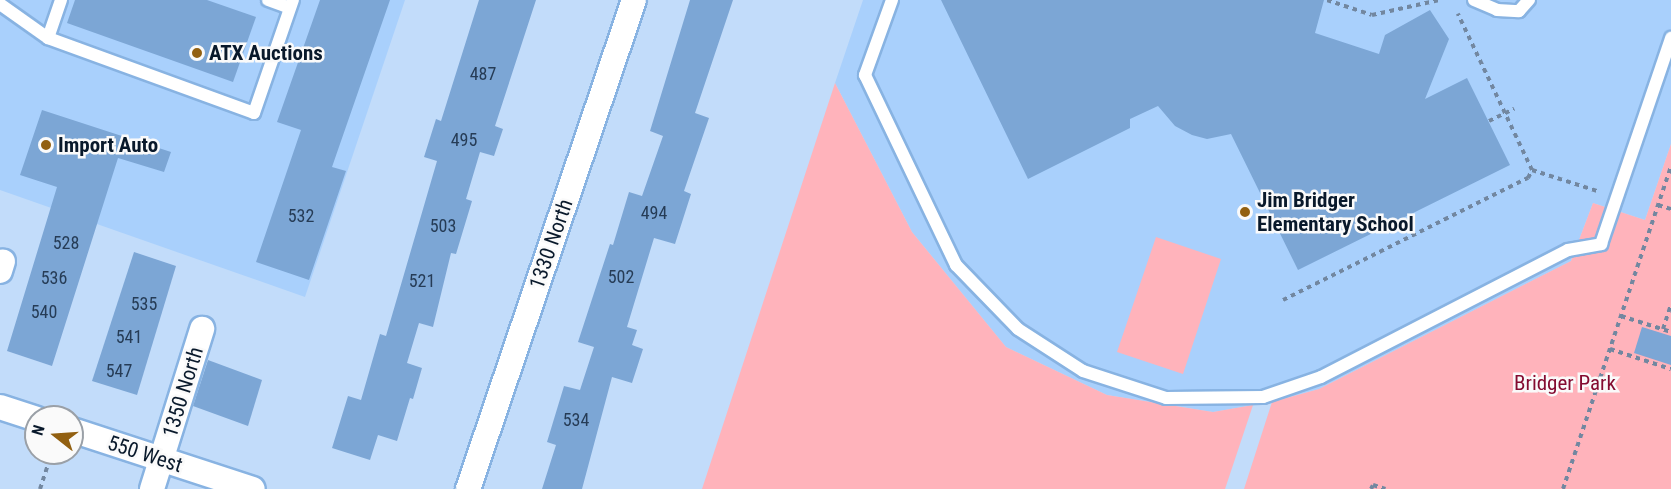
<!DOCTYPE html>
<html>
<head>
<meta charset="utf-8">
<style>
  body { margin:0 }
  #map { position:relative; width:1671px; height:489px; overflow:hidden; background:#c2dcfa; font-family:"Roboto Condensed",sans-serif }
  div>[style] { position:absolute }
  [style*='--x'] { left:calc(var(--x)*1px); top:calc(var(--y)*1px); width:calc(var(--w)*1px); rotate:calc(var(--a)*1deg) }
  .built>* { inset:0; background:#a9d0fc }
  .green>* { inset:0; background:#ffb3bb }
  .building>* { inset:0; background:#7ca6d5 }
  .path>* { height:4px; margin-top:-2px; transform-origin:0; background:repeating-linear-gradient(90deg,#7287a0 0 4.5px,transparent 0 9px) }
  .roads { filter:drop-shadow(2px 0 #88b3e2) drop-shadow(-2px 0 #88b3e2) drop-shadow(0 2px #88b3e2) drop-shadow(0 -2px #88b3e2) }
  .service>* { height:12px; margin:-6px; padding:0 6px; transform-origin:6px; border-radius:6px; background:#fff }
  .minor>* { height:24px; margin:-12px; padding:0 12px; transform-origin:12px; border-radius:12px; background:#fff }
  .dots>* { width:16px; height:16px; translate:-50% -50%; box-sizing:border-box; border:3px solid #fafafa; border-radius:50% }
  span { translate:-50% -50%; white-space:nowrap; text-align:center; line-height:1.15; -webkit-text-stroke:5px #fafafa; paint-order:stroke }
  .number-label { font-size:18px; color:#263c56 }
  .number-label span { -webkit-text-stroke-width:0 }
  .poi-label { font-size:21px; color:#09192b; font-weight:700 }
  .left { translate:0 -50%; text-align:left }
  .street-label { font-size:21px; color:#09192b }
  .park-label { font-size:21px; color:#840c31 }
  .north { position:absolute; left:24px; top:405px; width:60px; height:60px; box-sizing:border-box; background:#fafafa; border:2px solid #9aa0a7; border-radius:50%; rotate:287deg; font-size:16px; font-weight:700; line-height:24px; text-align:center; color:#09192b }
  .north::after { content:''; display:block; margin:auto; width:21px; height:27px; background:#926011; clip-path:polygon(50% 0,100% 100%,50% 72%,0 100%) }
</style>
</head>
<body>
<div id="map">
  <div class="built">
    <div style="clip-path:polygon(0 0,405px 0,305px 297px,0 190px)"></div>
    <div style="clip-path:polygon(863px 0,1671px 0,1671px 144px,1645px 220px,1593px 203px,1571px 261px,1319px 389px,1272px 402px,1213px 412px,1107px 395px,1006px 347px,912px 232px,835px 83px)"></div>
  </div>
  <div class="green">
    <div style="clip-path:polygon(835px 83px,912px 232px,1006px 347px,1107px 395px,1213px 412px,1253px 405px,1225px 489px,702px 489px)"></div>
    <div style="clip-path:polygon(1671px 144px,1671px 489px,1244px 489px,1272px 402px,1319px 389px,1571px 261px,1593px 203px,1645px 220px)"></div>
    <div style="clip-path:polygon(1156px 237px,1221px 259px,1183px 374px,1117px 352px)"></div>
  </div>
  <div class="building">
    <div style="clip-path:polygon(75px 0,207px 0,256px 17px,233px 82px,67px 23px)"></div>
    <div style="clip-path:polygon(320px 0,390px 0,332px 167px,346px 171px,309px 280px,256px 262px,301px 130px,277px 122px)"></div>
    <div style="clip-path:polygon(479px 0,536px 0,495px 126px,503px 129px,494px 156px,480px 152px,466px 199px,472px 201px,456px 254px,451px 253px,433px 327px,419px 323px,407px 363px,422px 368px,413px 399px,410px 398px,397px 441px,378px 435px,370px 460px,332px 448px,348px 396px,361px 400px,380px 334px,386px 336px,437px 161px,424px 157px,436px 119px,441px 121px)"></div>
    <div style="clip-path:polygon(690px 0,733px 0,695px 113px,709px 118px,684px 191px,691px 194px,675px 244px,654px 238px,627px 327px,637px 330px,632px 345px,643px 349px,632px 383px,612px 377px,582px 489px,542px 489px,556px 445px,547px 442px,564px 386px,580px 390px,594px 347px,578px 342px,610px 244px,613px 245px,629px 192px,642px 196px,663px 136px,650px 131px)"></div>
    <div style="clip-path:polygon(941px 0,1324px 0,1315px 33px,1379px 54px,1385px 35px,1430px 10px,1449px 39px,1425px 99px,1467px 78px,1510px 165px,1298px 270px,1231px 134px,1207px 139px,1192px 135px,1175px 126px,1158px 106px,1130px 119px,1130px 128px,1028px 179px)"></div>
    <div style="clip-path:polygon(42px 110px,171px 152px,164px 172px,118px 158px,52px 366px,7px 351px,57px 187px,20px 175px)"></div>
    <div style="clip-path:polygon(134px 252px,176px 266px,137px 395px,92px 381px)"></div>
    <div style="clip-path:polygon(1642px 327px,1671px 336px,1671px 365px,1634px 353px)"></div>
    <div style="clip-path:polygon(208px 360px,262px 380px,248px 426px,193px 406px)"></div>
  </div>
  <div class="path">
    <div style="--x:1327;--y:0;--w:47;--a:18.4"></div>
    <div style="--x:1372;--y:15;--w:69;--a:-12.6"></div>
    <div style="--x:1489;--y:121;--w:28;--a:-26"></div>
    <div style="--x:1532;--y:170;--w:68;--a:17.9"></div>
    <div style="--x:1658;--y:205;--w:14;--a:17"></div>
    <div style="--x:1283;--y:300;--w:274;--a:-26.5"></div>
    <div style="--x:1528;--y:178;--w:9;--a:-63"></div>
    <div style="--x:1532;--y:170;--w:173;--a:-115.4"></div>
    <div style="--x:1621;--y:316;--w:52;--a:17.7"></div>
    <div style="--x:1663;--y:329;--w:26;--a:-72"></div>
    <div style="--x:1610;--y:349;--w:64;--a:18.2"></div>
    <div style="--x:40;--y:489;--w:38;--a:-72"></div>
    <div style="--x:1371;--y:489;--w:4;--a:-63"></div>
    <div style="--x:1373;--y:485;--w:13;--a:18"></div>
    <div style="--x:1563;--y:489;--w:340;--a:-71.5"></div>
  </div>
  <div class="roads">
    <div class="service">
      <div style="--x:268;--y:0;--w:23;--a:20"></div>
      <div style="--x:892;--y:0;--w:80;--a:109.8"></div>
      <div style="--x:865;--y:75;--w:211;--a:64.4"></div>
      <div style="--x:956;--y:265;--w:89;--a:45.9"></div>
      <div style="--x:1018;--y:329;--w:77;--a:32.9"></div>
      <div style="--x:1083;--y:371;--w:87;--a:18"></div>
      <div style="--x:1166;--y:398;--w:97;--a:-0.6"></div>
      <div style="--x:1263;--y:397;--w:61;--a:-19"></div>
      <div style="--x:1321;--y:377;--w:278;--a:-27.2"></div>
      <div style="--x:1568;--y:250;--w:34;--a:-10"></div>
      <div style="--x:1601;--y:244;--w:218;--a:-71.2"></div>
      <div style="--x:1474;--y:0;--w:25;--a:23"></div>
      <div style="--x:1497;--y:10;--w:22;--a:3"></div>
      <div style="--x:1519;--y:11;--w:15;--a:-48"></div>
      <div style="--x:0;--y:4;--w:59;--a:35.3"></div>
      <div style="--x:48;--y:38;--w:219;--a:20"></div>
      <div style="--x:254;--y:113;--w:120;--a:-71"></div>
      <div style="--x:48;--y:38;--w:40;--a:-71.1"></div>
    </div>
    <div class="minor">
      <div style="--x:0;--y:271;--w:10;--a:-73"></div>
      <div style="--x:0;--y:407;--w:38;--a:18"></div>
      <div style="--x:72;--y:430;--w:190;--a:18.1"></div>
      <div style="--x:152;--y:489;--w:168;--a:-72.6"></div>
      <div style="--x:468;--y:489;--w:516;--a:-71.25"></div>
    </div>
  </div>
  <div class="dots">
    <div style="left:197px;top:53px;background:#926011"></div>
    <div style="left:46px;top:145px;background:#926011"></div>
    <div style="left:1245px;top:212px;background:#926011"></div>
  </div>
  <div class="number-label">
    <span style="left:483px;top:74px">487</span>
    <span style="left:464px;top:140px">495</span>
    <span style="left:654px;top:213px">494</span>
    <span style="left:301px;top:216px">532</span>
    <span style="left:443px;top:226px">503</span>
    <span style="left:66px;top:243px">528</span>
    <span style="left:621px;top:277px">502</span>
    <span style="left:54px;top:278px">536</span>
    <span style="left:422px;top:281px">521</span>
    <span style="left:144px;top:304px">535</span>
    <span style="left:44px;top:312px">540</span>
    <span style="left:129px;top:337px">541</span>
    <span style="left:119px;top:371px">547</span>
    <span style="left:576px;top:420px">534</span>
  </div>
  <div class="poi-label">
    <span class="left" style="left:209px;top:53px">ATX Auctions</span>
    <span class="left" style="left:58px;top:145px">Import Auto</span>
    <span class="left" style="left:1257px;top:212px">Jim Bridger<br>Elementary School</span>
  </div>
  <div class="street-label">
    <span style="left:551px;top:244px;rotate:-71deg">1330 North</span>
    <span style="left:183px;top:392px;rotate:-73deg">1350 North</span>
    <span style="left:145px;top:454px;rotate:18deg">550 West</span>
  </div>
  <div class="park-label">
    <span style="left:1565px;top:383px">Bridger Park</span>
  </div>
  <div class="north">N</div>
</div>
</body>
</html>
